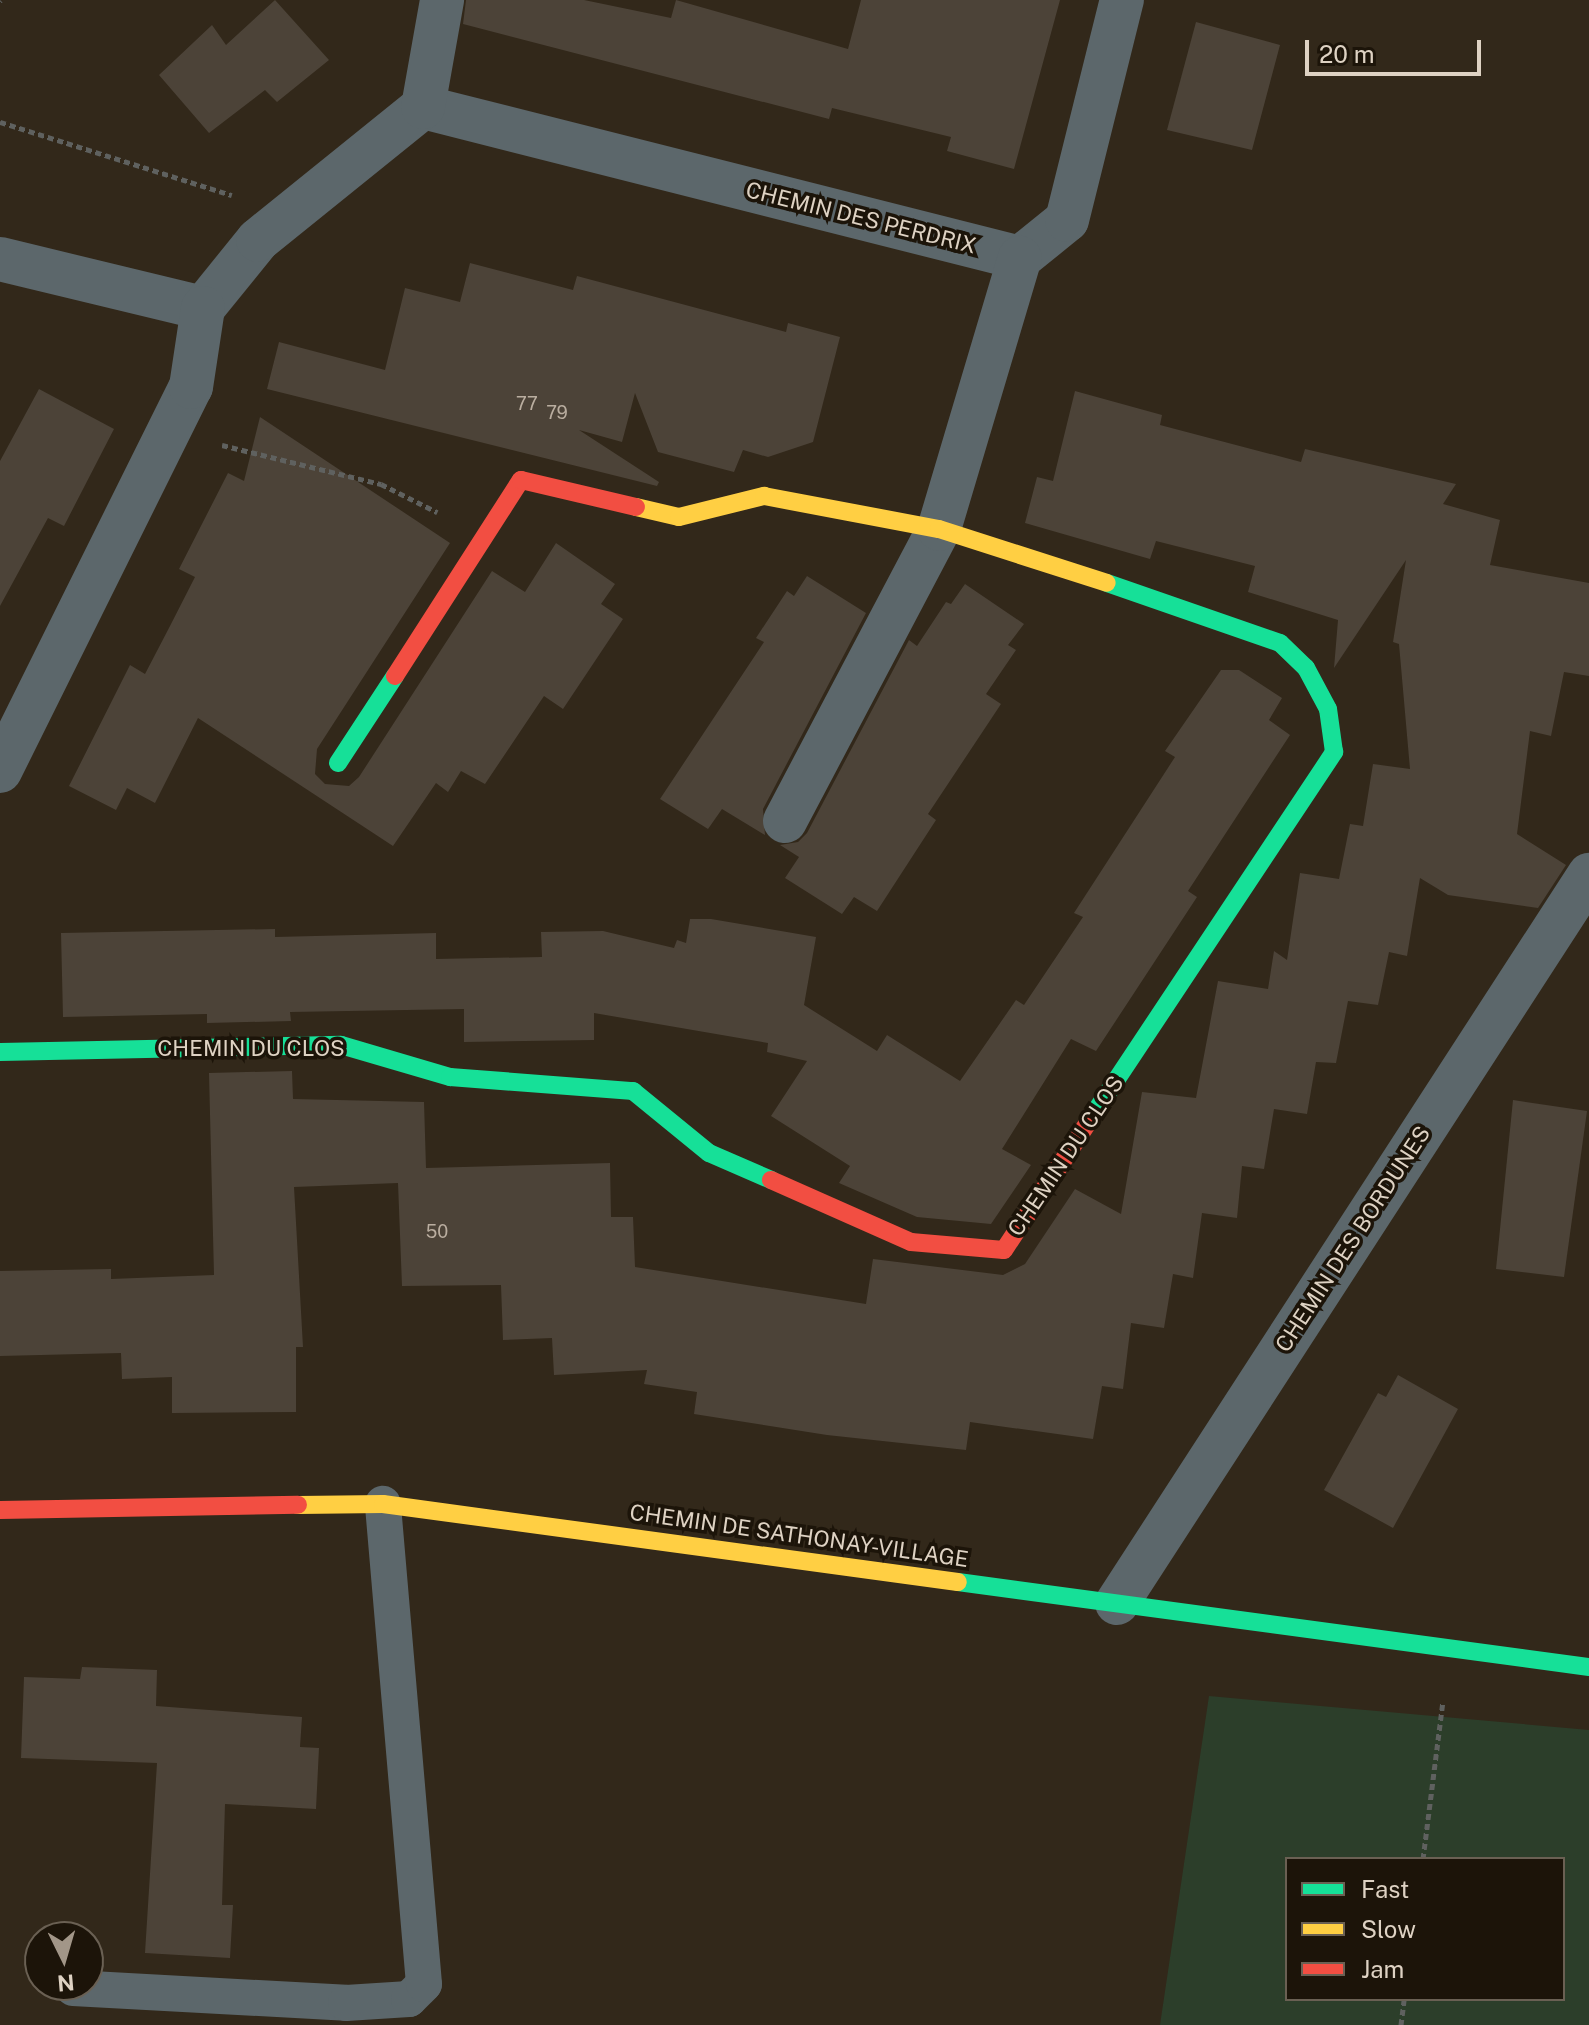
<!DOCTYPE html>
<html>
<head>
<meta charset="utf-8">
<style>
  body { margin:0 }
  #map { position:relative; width:1589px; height:2025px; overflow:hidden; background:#32281a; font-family:"Public Sans",sans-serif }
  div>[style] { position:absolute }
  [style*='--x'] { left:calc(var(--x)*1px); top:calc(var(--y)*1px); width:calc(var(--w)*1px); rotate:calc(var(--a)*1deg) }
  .green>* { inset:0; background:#2c3e2a }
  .building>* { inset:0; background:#4c4338 }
  .path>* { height:5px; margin-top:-2.5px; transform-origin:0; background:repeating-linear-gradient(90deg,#5f615f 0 6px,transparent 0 10px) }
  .lane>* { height:36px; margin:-18px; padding:0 18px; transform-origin:18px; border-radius:18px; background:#5c676b }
  .street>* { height:44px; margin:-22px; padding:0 22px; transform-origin:22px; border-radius:22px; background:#5c676b }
  .fast>* { height:18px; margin:-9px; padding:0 9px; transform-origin:9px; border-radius:9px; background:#16e098 }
  .slow>* { height:18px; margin:-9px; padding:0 9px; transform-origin:9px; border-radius:9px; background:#ffcf43 }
  .jam>* { height:18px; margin:-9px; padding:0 9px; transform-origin:9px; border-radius:9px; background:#f24e42 }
  span { translate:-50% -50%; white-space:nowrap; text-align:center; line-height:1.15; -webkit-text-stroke:7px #1c1409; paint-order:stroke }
  .number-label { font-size:18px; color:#baaea0 }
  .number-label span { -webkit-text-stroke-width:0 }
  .street-label { font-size:22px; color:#ded2c3 }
  .legend { position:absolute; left:1285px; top:1857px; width:280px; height:144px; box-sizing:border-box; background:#1c1409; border:2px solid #6a6053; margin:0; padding:10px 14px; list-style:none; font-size:24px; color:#ded2c3 }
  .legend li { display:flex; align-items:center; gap:16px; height:40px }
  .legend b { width:40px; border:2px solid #6a6053 }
  .north { position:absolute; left:24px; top:1921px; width:80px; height:80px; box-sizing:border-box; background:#1c1409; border:2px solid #6a6053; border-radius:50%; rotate:175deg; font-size:22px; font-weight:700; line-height:32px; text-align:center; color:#ded2c3 }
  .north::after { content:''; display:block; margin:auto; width:28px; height:36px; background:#a29688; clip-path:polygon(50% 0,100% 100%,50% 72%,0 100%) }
  .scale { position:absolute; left:1305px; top:40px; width:176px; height:36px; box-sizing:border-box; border:4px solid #ded2c3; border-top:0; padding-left:10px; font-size:24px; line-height:28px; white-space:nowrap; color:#ded2c3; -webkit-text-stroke:6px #1c1409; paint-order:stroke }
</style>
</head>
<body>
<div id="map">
  <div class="green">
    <div style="clip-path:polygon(evenodd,1209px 1696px,1589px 1730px,1589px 2025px,1160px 2025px,1209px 1696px,1287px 1859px,1563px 1859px,1563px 1999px,1287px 1999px,1287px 1859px)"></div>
  </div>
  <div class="building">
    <div style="clip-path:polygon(275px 0,329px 60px,277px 102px,265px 90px,209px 133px,159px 75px,212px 25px,226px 45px)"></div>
    <div style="clip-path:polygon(466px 0,584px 0,671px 18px,676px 0,848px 49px,861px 0,1060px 0,1014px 169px,947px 151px,951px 137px,832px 108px,829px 119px,463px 24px)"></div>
    <div style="clip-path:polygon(1196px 22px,1280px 45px,1252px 150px,1167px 130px)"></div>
    <div style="clip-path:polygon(470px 263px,573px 290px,577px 276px,786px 332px,788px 323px,840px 337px,813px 442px,768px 457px,743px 450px,734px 472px,658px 452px,635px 393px,622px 442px,579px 430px,659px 482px,657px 486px,267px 389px,279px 342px,385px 370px,405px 288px,460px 302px)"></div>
    <div style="clip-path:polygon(39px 389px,114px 429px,64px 526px,48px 518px,0 606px,0 461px)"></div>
    <div style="clip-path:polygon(1075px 391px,1162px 415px,1160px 425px,1301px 462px,1305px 449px,1456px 484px,1443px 504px,1500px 520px,1490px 565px,1589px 583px,1589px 676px,1564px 672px,1551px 736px,1530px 731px,1517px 834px,1566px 865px,1538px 908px,1448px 895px,1420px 878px,1407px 956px,1389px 952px,1378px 1005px,1348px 1001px,1336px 1063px,1316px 1062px,1307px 1114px,1274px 1109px,1264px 1169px,1242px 1166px,1237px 1218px,1202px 1213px,1193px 1278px,1173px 1274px,1164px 1328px,1131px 1323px,1123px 1389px,1102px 1386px,1093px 1439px,970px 1422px,966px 1450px,827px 1435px,694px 1414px,697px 1392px,644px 1384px,647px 1370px,554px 1375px,552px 1338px,503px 1340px,501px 1285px,402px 1286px,398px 1183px,294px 1187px,303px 1347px,296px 1347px,296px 1412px,172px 1413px,172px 1377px,122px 1379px,121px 1353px,0 1356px,0 1271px,111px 1269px,111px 1279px,214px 1275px,209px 1073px,292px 1071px,293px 1099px,424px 1102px,426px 1168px,610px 1163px,611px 1217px,633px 1217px,635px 1267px,866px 1304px,873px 1259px,1003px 1275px,1025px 1264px,1075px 1189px,1121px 1214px,1142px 1092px,1196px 1098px,1218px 981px,1268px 989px,1274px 951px,1287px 960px,1300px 873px,1339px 879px,1350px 824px,1363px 826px,1373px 764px,1410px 769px,1399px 644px,1393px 642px,1406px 560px,1334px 668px,1338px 620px,1248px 592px,1255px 566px,1156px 541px,1150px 559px,1025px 523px,1037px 477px,1053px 481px)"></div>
    <div style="clip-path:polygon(260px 417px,450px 543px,317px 749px,315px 774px,325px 784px,349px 786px,359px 777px,492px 571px,525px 592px,556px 543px,615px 584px,601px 604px,623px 619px,563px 709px,544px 696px,485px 784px,461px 771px,448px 792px,436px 783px,393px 846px,198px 718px,155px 803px,127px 788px,116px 810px,69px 786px,130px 665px,145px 674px,170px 626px,195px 577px,179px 569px,228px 473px,244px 481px)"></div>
    <div style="clip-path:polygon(807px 576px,866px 613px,763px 809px,765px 835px,722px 809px,708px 829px,660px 799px,764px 642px,756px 638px,787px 591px,794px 596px)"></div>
    <div style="clip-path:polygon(965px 584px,1024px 624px,1008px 645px,1016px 650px,986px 694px,1001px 704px,928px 814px,936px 820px,877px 911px,854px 897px,842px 914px,785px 878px,799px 857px,780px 845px,798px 842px,807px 833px,909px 640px,917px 646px,946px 602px,951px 604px)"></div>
    <div style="clip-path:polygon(1221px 670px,1239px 670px,1282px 698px,1269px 720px,1290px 735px,1188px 891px,1197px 897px,1096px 1051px,1071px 1039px,1002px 1149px,1031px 1165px,991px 1224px,917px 1217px,839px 1183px,850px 1166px,771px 1116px,807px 1061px,767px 1052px,768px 1043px,594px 1013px,594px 1040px,464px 1042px,464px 1009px,290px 1012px,291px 1021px,207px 1023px,207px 1014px,63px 1017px,61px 933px,275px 929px,275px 937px,436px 933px,436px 959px,542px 957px,541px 932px,603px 931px,674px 948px,677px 940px,686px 943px,690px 919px,711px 919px,816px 937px,804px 1005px,877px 1051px,887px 1035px,960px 1081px,1016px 1000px,1024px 1005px,1083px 917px,1074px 913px,1175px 757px,1165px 751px)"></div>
    <div style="clip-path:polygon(1513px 1100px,1587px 1111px,1564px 1277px,1496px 1269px)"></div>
    <div style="clip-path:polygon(1398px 1375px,1458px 1409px,1393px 1528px,1324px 1490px,1378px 1393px,1386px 1397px)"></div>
    <div style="clip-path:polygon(82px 1667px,157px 1670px,156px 1706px,302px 1717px,300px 1747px,319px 1748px,316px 1809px,225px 1804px,222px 1905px,233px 1905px,230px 1958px,145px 1953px,157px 1763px,21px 1758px,24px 1677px,80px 1679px)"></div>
  </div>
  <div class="path">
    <div style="--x:0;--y:1;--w:1;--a:-45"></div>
    <div style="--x:0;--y:122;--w:243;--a:17.5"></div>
    <div style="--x:222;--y:445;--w:164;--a:13.8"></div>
    <div style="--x:381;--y:484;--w:63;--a:26.6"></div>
    <div style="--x:1423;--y:1859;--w:159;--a:-82.8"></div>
    <div style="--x:1401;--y:2025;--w:26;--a:-83"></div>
  </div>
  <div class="lane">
    <div style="--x:73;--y:1988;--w:273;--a:3.1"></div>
    <div style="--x:346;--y:2003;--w:63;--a:-3.6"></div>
    <div style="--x:409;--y:1999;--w:21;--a:-45"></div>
    <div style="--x:424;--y:1984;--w:482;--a:-94.9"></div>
  </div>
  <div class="street">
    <div style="--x:423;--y:107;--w:616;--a:14.19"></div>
    <div style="--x:1020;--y:258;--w:60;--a:-39"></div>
    <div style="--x:1067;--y:220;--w:227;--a:-76"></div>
    <div style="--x:0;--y:259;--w:209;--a:13.6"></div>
    <div style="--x:203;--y:308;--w:87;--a:-51"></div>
    <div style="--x:258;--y:240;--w:212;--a:-38.9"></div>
    <div style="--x:423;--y:107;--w:109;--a:-79.9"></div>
    <div style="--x:0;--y:771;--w:429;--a:-63.6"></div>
    <div style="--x:191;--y:387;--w:80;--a:-81.4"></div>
    <div style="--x:785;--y:821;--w:330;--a:-62.2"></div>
    <div style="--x:939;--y:529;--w:283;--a:-73.4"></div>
    <div style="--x:1117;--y:1603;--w:868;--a:-57.04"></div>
  </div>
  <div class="fast">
    <div style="--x:338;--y:763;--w:104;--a:-56.8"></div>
    <div style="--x:0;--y:1052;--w:341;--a:-1.2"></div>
    <div style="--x:341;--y:1045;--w:114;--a:16.4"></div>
    <div style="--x:450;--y:1077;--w:184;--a:4.4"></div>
    <div style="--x:633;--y:1091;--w:98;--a:39.2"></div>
    <div style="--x:709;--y:1153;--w:68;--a:23.5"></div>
    <div style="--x:1093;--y:1115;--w:436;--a:-56.4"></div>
    <div style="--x:1334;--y:752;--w:43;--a:-97.9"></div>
    <div style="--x:1328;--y:709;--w:47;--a:-118.2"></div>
    <div style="--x:1306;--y:668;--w:36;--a:-136"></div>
    <div style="--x:1280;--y:643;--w:183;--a:-160.9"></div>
    <div style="--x:958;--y:1582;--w:637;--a:7.67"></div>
  </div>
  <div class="slow">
    <div style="--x:636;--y:507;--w:44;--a:13.1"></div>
    <div style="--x:679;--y:517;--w:88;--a:-13.9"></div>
    <div style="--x:764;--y:496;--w:178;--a:10.7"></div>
    <div style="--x:939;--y:529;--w:176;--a:17.8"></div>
    <div style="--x:298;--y:1505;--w:85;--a:-0.7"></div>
    <div style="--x:383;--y:1504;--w:580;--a:7.73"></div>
  </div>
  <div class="jam">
    <div style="--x:395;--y:676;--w:233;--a:-57.3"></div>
    <div style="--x:521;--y:480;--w:118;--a:13.2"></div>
    <div style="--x:771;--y:1180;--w:153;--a:23.9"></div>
    <div style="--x:911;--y:1242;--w:93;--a:4.9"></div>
    <div style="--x:1004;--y:1250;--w:162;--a:-56.6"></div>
    <div style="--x:0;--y:1510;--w:298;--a:-1"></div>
  </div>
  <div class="number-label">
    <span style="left:527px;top:404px">77</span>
    <span style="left:557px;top:413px">79</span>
    <span style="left:437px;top:1232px">50</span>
  </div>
  <div class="street-label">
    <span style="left:861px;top:218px;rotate:14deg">CHEMIN DES PERDRIX</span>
    <span style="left:251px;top:1049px">CHEMIN DU CLOS</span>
    <span style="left:1066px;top:1156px;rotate:-56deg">CHEMIN DU CLOS</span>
    <span style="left:1353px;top:1239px;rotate:-57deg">CHEMIN DES BORDUNES</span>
    <span style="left:799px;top:1536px;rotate:8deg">CHEMIN DE SATHONAY-VILLAGE</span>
  </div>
  <ul class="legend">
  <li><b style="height:10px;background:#16e098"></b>Fast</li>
  <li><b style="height:10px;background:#ffcf43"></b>Slow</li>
  <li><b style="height:10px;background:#f24e42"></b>Jam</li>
  </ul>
  <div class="north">N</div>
  <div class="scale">20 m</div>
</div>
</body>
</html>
